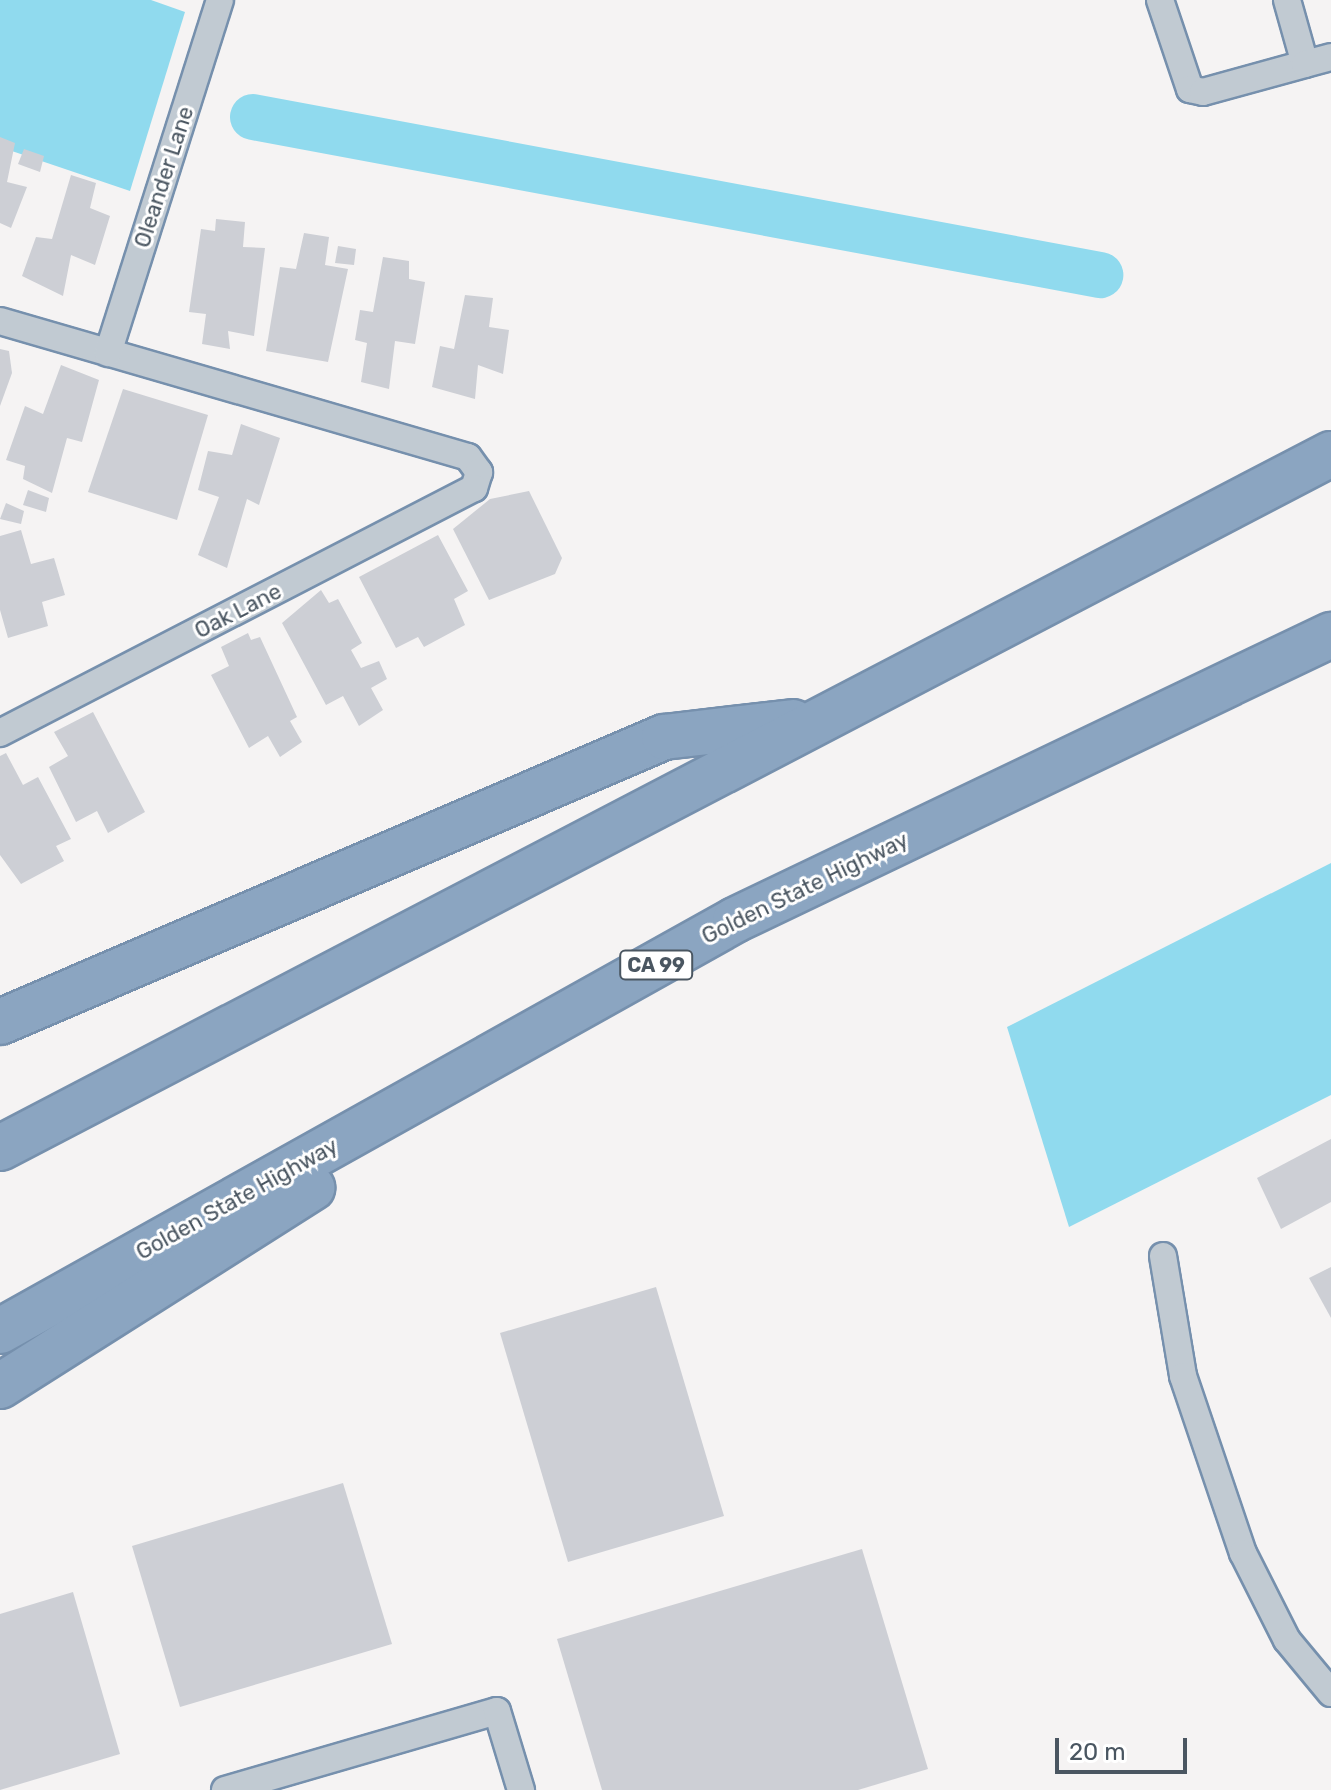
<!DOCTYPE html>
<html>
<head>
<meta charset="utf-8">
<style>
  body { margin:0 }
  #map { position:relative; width:1331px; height:1790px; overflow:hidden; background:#f5f3f3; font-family:Rubik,sans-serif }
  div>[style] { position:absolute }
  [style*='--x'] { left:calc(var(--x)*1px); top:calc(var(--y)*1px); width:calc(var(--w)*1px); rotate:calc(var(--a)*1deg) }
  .water>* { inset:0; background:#90daee }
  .canal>* { height:46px; margin:-23px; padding:0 23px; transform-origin:23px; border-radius:23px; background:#90daee }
  .building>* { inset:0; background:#cdcfd5 }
  .roads { filter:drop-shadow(2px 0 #7690ad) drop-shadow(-2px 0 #7690ad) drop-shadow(0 2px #7690ad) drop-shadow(0 -2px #7690ad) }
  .lane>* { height:26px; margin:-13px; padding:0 13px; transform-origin:13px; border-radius:13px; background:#c1cad2 }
  .highway>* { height:44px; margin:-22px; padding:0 22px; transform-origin:22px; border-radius:22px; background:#8ba5c1 }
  span { translate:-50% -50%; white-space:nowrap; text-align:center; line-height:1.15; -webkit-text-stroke:6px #fff; paint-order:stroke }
  .shield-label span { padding:2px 6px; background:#fff; border:2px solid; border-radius:6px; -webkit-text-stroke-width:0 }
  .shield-label { font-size:20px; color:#4a5661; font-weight:700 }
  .street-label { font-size:22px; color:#4a5661 }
  .scale { position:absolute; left:1055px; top:1738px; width:132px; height:36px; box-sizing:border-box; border:4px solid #4a5661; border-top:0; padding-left:10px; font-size:24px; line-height:28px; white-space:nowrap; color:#4a5661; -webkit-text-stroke:6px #fff; paint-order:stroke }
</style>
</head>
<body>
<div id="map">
  <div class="water">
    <div style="clip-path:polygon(0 0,151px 0,185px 12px,130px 191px,0 147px)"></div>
    <div style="clip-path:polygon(1331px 863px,1331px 1095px,1069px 1227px,1007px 1027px)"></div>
  </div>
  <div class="canal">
    <div style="--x:253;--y:117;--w:862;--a:10.57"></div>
  </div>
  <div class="building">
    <div style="clip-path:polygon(0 137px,15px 143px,7px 182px,27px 187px,11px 228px,0 223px)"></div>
    <div style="clip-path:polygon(24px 149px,44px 156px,40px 172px,18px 164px)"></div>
    <div style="clip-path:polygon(71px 175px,96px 183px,90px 208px,110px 216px,95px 265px,71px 255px,63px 296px,22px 276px,36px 237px,52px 239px)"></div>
    <div style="clip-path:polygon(216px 219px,245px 222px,243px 247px,265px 248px,254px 336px,228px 331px,230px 349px,202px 344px,206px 314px,189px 312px,201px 229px,215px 231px)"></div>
    <div style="clip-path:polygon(304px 233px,329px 237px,325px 265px,348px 269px,328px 362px,266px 351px,280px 267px,296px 269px)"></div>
    <div style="clip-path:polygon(338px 246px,356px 249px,354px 265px,335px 263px)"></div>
    <div style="clip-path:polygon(383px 257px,409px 261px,409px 279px,425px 282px,415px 344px,395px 341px,389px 389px,361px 382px,367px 343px,355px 340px,360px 310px,373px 312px)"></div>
    <div style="clip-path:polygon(465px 295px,493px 298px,489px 327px,509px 330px,503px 374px,478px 365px,475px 399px,432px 387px,440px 346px,454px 349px)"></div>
    <div style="clip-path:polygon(0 349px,9px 351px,12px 373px,0 406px)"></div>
    <div style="clip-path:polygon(61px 365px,99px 380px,82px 442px,67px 438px,52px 493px,23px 479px,25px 466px,6px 460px,25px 406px,43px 414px)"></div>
    <div style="clip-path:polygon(123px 389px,208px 415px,177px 520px,88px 492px)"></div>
    <div style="clip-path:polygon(241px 424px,280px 438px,259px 505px,247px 499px,227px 568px,198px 555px,219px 497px,198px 490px,208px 451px,232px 455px)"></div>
    <div style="clip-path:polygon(28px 490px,49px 498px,46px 512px,23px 505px)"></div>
    <div style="clip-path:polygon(529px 491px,562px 558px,555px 574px,489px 600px,453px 529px,490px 499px)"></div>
    <div style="clip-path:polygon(6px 503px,24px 511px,21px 524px,0 519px)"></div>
    <div style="clip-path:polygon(21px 530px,31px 564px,54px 558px,65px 595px,42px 602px,48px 626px,8px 638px,0 610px,0 536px)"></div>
    <div style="clip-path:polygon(438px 535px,468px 591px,454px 599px,465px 625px,424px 647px,418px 637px,396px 648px,359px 577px)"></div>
    <div style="clip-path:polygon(321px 590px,329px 603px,338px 599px,362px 643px,351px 650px,361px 668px,379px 661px,387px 679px,371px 688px,383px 710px,359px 726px,343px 696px,326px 705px,282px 623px)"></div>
    <div style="clip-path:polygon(248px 633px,251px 640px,260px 637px,297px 717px,290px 721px,302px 742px,280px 757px,268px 736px,249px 748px,211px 675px,229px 666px,221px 647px)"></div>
    <div style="clip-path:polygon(93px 712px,145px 812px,108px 833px,97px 811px,76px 822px,49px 767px,68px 756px,54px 732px)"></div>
    <div style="clip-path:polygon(6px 753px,23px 785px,38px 777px,71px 839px,56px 846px,64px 861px,21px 884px,0 855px,0 756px)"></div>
    <div style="clip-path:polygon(1331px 1139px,1331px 1202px,1281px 1229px,1257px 1178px)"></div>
    <div style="clip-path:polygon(1331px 1267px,1331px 1318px,1309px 1278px)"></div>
    <div style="clip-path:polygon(656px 1287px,724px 1516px,568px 1562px,500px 1333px)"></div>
    <div style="clip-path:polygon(343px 1483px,392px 1644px,180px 1707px,132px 1546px)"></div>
    <div style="clip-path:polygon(862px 1549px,928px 1769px,858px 1790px,602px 1790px,557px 1639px)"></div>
    <div style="clip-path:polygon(73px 1592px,120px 1754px,0 1790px,0 1614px)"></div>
  </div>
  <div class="roads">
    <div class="lane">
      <div style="--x:1160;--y:0;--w:94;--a:71.4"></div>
      <div style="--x:1190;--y:89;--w:13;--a:13"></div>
      <div style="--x:1203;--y:92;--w:106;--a:-15.4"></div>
      <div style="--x:1287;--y:0;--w:66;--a:74.3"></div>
      <div style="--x:1305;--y:64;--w:27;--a:-15"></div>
      <div style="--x:0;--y:321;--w:487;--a:16.2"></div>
      <div style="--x:468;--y:457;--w:19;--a:54"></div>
      <div style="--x:479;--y:472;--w:17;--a:107"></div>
      <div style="--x:474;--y:488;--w:534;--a:152.67"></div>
      <div style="--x:108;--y:353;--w:370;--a:-72.4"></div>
      <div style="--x:1163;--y:1256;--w:122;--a:80.5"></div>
      <div style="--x:1183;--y:1376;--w:187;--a:71.3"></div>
      <div style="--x:1243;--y:1553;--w:97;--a:63.2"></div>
      <div style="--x:1287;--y:1640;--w:69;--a:50.3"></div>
      <div style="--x:225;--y:1790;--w:283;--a:-16.2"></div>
      <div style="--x:497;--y:1711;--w:83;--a:73.1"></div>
    </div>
    <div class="highway">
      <div style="--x:0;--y:1022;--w:723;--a:-23.23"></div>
      <div style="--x:664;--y:737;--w:130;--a:-6.6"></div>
      <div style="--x:0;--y:1148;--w:1501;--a:-27.54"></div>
      <div style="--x:0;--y:1331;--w:842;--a:-29.21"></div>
      <div style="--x:735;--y:920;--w:661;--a:-25.56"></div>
      <div style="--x:0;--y:1386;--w:370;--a:-32.4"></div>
    </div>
  </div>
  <div class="shield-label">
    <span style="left:656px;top:965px">CA 99</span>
  </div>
  <div class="street-label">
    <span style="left:164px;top:177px;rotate:-72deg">Oleander Lane</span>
    <span style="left:238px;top:611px;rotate:-27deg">Oak Lane</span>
    <span style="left:805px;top:888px;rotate:-26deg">Golden State Highway</span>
    <span style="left:237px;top:1199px;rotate:-29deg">Golden State Highway</span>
  </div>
  <div class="scale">20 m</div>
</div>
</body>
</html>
